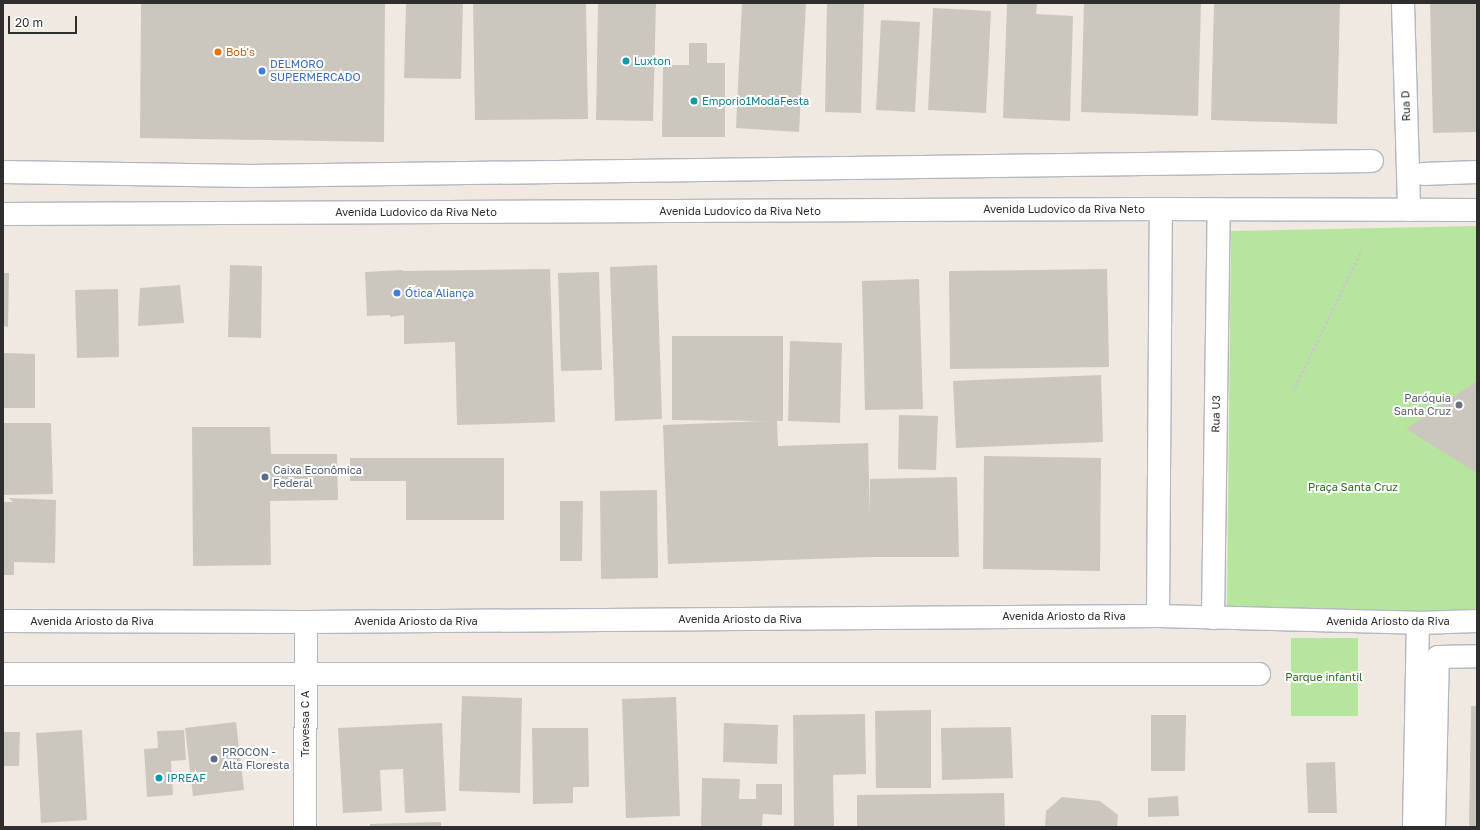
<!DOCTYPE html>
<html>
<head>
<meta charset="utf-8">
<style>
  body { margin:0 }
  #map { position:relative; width:1480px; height:830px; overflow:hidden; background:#efe9e1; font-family:"Golos Text",sans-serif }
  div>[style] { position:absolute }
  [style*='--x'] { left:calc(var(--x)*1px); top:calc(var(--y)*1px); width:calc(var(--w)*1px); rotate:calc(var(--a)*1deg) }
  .green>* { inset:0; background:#b6e59e }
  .building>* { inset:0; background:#cbc7bf }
  .path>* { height:2.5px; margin-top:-1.25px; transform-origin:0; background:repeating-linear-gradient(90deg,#c9c9c9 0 3px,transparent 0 5px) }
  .roads { filter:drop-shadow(1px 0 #b4b7c1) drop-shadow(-1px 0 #b4b7c1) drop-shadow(0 1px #b4b7c1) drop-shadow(0 -1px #b4b7c1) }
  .street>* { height:22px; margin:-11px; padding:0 11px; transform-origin:11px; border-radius:11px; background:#fff }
  .secondary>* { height:22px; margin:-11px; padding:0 11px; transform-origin:11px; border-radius:11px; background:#fff }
  .dots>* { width:11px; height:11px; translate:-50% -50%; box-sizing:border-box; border:2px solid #fff; border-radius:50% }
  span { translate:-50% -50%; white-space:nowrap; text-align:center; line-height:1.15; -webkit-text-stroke:4px #fff; paint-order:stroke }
  .food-label { font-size:11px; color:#c56008 }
  .left { translate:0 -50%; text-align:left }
  .culture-label { font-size:11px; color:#0d838f }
  .shop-label { font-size:11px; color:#366cbe }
  .street-label { font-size:11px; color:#2e2e2e }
  .worship-label { font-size:11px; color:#5b616d }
  .right { translate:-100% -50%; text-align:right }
  .service-label { font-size:11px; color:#4e5e75 }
  .park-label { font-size:11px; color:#2c6e1b }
  .frame { position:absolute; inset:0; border:4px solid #2e2e2e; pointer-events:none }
  .scale { position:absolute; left:8px; top:16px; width:69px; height:18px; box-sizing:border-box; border:2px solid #2e2e2e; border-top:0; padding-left:5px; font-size:12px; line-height:14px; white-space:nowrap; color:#2e2e2e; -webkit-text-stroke:3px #fff; paint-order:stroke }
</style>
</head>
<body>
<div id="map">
  <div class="green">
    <div style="clip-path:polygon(1477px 226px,1477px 612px,1410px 617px,1227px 606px,1231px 231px)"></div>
    <div style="clip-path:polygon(1291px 638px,1358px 638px,1358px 716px,1291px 716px)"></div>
  </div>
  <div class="building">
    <div style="clip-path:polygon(141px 3px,385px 3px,384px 142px,140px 138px)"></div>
    <div style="clip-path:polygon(406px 3px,463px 3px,461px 79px,404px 78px)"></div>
    <div style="clip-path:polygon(473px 3px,586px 3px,588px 119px,475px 120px)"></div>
    <div style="clip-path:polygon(598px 3px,656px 3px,653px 121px,596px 120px)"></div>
    <div style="clip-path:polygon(742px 3px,806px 3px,799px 132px,736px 128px)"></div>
    <div style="clip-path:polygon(827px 3px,864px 3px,861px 113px,825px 112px)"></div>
    <div style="clip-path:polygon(1007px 3px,1037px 3px,1036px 14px,1073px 16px,1070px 121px,1003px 118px)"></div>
    <div style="clip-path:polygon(1084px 3px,1201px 3px,1198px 116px,1081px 112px)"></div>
    <div style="clip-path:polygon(1214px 3px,1340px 3px,1337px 124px,1211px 120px)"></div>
    <div style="clip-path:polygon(1430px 3px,1477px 3px,1477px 132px,1433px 133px)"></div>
    <div style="clip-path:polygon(933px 8px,991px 11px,986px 113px,928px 110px)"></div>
    <div style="clip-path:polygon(881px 20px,920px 22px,915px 112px,876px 110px)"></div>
    <div style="clip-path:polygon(689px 43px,707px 43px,707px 63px,725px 63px,725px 137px,662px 137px,663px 65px,689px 65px)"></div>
    <div style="clip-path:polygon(230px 265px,262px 266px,261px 338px,228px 337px)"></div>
    <div style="clip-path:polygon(657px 265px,662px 419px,615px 421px,610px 267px)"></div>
    <div style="clip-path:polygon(550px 269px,555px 422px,457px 425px,455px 342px,404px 344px,404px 315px,390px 317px,390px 315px,367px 316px,365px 272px,403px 270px,403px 271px)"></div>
    <div style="clip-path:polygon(1107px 269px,1109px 367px,950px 369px,949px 271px)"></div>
    <div style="clip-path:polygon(599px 272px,602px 370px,561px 371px,558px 273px)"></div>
    <div style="clip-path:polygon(3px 273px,9px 273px,8px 327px,3px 326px)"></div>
    <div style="clip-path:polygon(919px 279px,923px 409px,865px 410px,862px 281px)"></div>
    <div style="clip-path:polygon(180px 285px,184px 323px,138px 326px,140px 288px)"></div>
    <div style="clip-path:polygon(118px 289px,119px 357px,77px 358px,75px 290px)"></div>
    <div style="clip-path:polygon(672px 336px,783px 336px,783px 421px,777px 421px,778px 446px,868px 443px,870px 514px,870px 479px,957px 477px,959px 557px,872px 557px,668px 564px,663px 425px,767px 421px,672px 420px)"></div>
    <div style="clip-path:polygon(790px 341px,842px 343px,840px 423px,788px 421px)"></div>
    <div style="clip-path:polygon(3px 353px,35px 354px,35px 408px,3px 408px)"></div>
    <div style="clip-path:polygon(1101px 375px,1103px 442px,956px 448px,953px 381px)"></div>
    <div style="clip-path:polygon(1477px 381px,1477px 473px,1406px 429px)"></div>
    <div style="clip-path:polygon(899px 415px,938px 416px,936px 470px,898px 469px)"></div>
    <div style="clip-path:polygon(3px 423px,51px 423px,53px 494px,3px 495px)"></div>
    <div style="clip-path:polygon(192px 427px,270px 427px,271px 454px,337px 454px,338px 500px,270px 501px,271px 565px,193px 566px)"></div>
    <div style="clip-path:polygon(984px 456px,1101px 458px,1100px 571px,983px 569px)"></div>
    <div style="clip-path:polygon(350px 458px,504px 458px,504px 520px,406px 520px,406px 481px,350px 481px)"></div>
    <div style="clip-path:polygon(657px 490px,658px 578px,601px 579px,600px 491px)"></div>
    <div style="clip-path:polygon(9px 498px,56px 500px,55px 563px,14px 562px,14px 575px,3px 575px,3px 502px,13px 502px)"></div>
    <div style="clip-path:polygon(560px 501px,583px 501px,582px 561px,560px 561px)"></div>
    <div style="clip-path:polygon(462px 696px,522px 698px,520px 793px,459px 791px)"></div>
    <div style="clip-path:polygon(676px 697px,680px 816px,626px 818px,622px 699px)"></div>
    <div style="clip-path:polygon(1471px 706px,1477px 706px,1477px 827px,1469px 827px)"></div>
    <div style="clip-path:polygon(931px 710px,931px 788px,876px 788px,875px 711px)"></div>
    <div style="clip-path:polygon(865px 714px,866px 774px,833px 775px,834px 827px,794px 827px,793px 715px)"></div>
    <div style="clip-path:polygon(1151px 715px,1186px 715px,1185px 771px,1151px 771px)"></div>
    <div style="clip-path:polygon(236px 722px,244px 790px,193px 796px,185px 728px)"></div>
    <div style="clip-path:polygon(442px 723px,446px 811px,405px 813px,403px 769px,380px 770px,382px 811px,343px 813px,338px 728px)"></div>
    <div style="clip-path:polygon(724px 723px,778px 725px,777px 764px,723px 762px)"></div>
    <div style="clip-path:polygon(1011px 727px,1013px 778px,942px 780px,941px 728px)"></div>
    <div style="clip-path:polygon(532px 728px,588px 728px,589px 787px,573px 787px,573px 803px,533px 804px)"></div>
    <div style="clip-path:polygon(82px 730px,87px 820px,41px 823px,36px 733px)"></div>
    <div style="clip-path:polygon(184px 730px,186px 760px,171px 761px,173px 795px,147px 797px,144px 749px,158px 748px,157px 731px)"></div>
    <div style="clip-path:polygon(3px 732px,20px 732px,19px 766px,3px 766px)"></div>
    <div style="clip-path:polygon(1335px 762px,1337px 813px,1308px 813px,1306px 763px)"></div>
    <div style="clip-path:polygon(702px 778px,740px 779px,739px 799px,756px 799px,756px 784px,782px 784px,782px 815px,763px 814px,762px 827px,701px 827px)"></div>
    <div style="clip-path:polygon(1004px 793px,1005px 827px,857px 827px,857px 795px)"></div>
    <div style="clip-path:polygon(1178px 796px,1179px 816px,1148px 817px,1148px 798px)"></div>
    <div style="clip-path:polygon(1062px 797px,1100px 801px,1118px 815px,1117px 827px,1045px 827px,1046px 811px)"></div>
    <div style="clip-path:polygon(441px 822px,441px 827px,370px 827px,370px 824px)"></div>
  </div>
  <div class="path">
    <div style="--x:1293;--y:391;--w:156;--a:-64.1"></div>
  </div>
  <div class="roads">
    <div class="street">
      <div style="--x:3;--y:172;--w:247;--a:0.9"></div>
      <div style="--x:250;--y:176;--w:1122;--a:-0.77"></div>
      <div style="--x:1423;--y:174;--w:54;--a:-2.1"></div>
      <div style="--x:1158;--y:616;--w:407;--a:-89.6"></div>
      <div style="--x:1213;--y:618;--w:408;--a:-89.2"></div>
      <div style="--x:3;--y:674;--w:1256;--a:0"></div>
      <div style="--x:305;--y:827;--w:205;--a:-89.7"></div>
      <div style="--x:1434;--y:827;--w:170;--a:-88.7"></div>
      <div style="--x:1438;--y:657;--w:39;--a:-1"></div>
    </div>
    <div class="secondary">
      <div style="--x:1403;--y:3;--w:207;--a:88.3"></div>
      <div style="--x:3;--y:214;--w:1158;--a:-0.25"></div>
      <div style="--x:1161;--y:209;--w:316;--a:0.2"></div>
      <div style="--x:3;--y:621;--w:303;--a:0.2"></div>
      <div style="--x:306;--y:622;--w:852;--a:-0.4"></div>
      <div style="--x:1158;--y:616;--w:260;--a:1.5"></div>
      <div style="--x:1418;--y:623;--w:59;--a:-1.9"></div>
      <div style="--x:1414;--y:827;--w:204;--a:-88.9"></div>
    </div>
  </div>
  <div class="dots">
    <div style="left:218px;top:52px;background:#e8710a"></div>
    <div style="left:626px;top:61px;background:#0f9aa8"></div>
    <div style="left:262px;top:71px;background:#3f7fe0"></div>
    <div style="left:694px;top:101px;background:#0f9aa8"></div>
    <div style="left:397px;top:293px;background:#3f7fe0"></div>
    <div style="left:1459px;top:405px;background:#6b7280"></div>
    <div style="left:265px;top:477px;background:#5c6f8a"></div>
    <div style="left:214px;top:759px;background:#5c6f8a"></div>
    <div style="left:159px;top:778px;background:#0f9aa8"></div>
  </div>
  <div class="food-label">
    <span class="left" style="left:226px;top:52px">Bob's</span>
  </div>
  <div class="culture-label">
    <span class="left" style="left:634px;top:61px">Luxton</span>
    <span class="left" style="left:702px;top:101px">Emporio1ModaFesta</span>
    <span class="left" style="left:167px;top:778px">IPREAF</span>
  </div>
  <div class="shop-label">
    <span class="left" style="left:270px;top:71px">DELMORO<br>SUPERMERCADO</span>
    <span class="left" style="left:405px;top:293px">Ótica Aliança</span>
  </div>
  <div class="street-label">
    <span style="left:1406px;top:106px;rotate:-92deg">Rua D</span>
    <span style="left:1064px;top:209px">Avenida Ludovico da Riva Neto</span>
    <span style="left:740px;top:211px">Avenida Ludovico da Riva Neto</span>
    <span style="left:416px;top:212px">Avenida Ludovico da Riva Neto</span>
    <span style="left:1216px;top:414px;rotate:-89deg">Rua U3</span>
    <span style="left:1064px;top:616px">Avenida Ariosto da Riva</span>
    <span style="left:740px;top:619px">Avenida Ariosto da Riva</span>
    <span style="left:92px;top:621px">Avenida Ariosto da Riva</span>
    <span style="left:416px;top:621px">Avenida Ariosto da Riva</span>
    <span style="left:1388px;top:621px">Avenida Ariosto da Riva</span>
    <span style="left:305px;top:724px;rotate:-90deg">Travessa C A</span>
  </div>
  <div class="worship-label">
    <span class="right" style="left:1451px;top:405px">Paróquia<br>Santa Cruz</span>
  </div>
  <div class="service-label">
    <span class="left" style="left:273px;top:477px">Caixa Econômica<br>Federal</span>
    <span class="left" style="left:222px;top:759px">PROCON -<br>Alta Floresta</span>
  </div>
  <div class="park-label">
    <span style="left:1353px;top:487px">Praça Santa Cruz</span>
    <span style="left:1324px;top:677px">Parque infantil</span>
  </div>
  <div class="frame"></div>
  <div class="scale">20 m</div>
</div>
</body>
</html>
